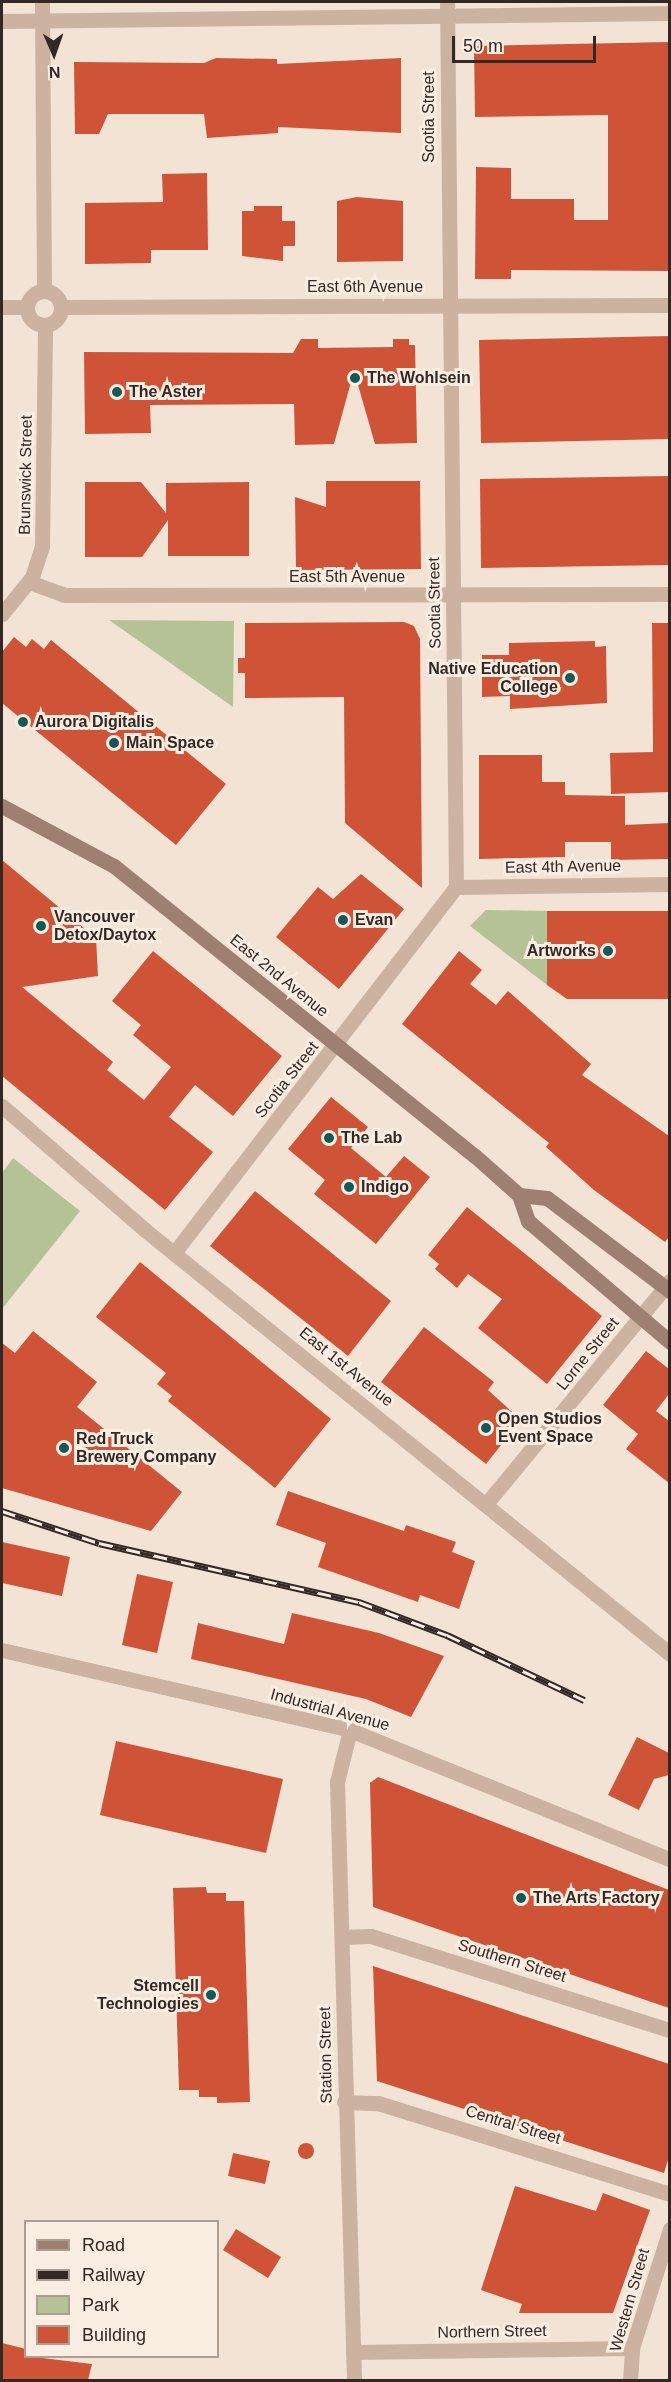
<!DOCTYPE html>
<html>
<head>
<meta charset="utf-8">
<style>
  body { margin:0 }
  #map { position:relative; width:671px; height:2382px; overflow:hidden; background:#f2e3d5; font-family:Arial,sans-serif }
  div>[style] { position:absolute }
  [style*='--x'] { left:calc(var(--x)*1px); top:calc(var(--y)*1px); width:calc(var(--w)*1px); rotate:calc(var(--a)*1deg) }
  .green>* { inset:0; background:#b5c295 }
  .building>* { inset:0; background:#cf5437 }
  .round { border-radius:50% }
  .minor>* { height:15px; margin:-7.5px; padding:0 7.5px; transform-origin:7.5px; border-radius:7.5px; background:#cbb2a1 }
  .minor>.ring { margin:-7.5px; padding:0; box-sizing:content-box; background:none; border:15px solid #cbb2a1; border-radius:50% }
  .secondary>* { height:15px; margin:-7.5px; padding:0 7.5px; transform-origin:7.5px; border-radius:7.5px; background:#9e8072 }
  .rail>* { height:7px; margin-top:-3.5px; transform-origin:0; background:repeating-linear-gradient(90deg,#faede1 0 14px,#342824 0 28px); box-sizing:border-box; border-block:2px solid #342824 }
  .dots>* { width:16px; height:16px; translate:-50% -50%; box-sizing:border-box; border:3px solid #faede1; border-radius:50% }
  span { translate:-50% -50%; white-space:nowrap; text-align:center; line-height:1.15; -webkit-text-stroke:6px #faede1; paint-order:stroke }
  .street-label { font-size:16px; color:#342824 }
  .poi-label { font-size:16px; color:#342824; font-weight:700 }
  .left { translate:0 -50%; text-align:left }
  .right { translate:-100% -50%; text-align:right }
  .frame { position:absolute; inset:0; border:3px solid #342824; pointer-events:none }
  .legend { position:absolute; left:24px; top:2220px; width:195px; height:138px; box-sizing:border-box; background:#faede1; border:2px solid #ab9e95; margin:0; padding:8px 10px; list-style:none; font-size:18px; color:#342824 }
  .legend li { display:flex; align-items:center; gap:12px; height:30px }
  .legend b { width:30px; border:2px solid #ab9e95 }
  .north { position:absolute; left:24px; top:24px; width:60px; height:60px; -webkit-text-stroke:4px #faede1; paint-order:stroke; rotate:178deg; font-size:16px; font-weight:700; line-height:24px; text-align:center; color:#342824 }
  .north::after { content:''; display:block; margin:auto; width:21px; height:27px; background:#342824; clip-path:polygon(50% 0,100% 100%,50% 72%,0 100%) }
  .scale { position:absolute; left:452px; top:36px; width:144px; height:27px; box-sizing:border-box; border:3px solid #342824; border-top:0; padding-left:8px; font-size:18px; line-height:21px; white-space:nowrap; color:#342824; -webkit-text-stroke:4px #faede1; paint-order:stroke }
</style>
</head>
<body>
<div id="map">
  <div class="green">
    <div style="clip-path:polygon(109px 620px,234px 621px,233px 707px)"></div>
    <div style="clip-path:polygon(486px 910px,547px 911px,547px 985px,470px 926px)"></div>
    <div style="clip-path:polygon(13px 1158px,80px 1211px,2px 1309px,2px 1173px)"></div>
  </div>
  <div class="building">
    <div style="clip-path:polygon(669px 42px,669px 271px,511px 270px,511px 279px,475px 279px,476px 167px,511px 168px,511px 199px,574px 199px,574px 220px,608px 220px,608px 115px,475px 117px,474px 46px)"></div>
    <div style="clip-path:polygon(216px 58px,277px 59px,277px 64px,401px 58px,401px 133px,278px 127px,278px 133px,207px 138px,204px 114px,108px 114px,99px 134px,75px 134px,74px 62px,204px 63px)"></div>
    <div style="clip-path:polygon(207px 173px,208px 250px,151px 250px,151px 263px,85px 264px,85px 203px,163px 202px,162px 174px)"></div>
    <div style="clip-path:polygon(357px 197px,403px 201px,403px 261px,337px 262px,337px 201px)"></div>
    <div style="clip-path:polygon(254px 206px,282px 206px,282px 221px,295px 221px,295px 246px,283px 246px,283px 261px,242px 256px,242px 211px,254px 211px)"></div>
    <div style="clip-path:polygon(669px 336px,669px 439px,481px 443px,479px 340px)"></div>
    <div style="clip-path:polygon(301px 339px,318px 339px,318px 348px,393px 347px,393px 339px,409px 339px,409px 345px,415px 345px,417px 443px,375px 444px,354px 371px,334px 444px,295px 445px,294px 404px,150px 405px,151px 433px,85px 434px,84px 352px,293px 353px)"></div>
    <div style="clip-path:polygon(669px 476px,669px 565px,481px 568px,480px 479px)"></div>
    <div style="clip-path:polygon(326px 481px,420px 481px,421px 569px,296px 570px,295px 497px,326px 507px)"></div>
    <div style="clip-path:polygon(85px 482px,141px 482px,166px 513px,166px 483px,249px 482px,249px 556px,168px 556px,168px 520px,142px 557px,85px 557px)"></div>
    <div style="clip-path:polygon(404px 622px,414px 626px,420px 639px,422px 888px,345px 823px,344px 697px,245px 698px,245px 673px,238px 673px,238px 658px,245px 658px,245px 623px)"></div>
    <div style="clip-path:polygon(652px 623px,669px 623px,669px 792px,611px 794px,610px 753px,653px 752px)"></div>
    <div style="clip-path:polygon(14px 637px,26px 647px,32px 639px,44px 649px,51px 640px,226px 784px,176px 845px,2px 703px,2px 652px)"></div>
    <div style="clip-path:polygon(595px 641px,595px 647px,606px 646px,607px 703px,510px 709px,510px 696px,482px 697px,482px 655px,509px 655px,509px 643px)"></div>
    <div style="clip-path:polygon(479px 755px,542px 755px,542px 782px,565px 782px,565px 795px,625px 796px,625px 825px,669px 823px,669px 859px,611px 860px,611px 842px,565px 842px,565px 857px,479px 859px)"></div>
    <div style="clip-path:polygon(2px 860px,96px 938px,98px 976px,22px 987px,113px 1062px,107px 1070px,144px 1100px,171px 1067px,133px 1035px,141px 1025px,112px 1001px,153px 951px,282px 1056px,233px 1116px,195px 1085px,169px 1117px,213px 1152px,165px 1210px,2px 1076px)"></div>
    <div style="clip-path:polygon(361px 874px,404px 909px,339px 989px,276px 937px,318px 887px,333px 899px)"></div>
    <div style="clip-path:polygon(547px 911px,669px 911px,669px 999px,567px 999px,547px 985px)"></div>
    <div style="clip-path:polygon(459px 951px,482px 970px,470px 984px,496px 1005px,508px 991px,591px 1064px,582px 1075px,669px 1136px,669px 1237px,665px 1242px,594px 1190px,546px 1147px,549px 1143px,402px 1024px)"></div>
    <div style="clip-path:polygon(331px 1097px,368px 1127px,351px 1148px,386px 1177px,404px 1156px,430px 1177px,376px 1244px,314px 1194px,325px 1180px,288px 1149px)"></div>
    <div style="clip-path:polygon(255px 1191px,391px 1301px,348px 1356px,210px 1246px)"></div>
    <div style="clip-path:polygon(467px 1207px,602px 1316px,547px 1384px,478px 1328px,502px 1299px,468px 1274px,457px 1288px,435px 1269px,439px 1264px,428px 1255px)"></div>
    <div style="clip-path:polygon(140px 1262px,331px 1419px,275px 1488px,168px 1401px,172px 1396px,157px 1384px,166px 1373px,96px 1317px)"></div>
    <div style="clip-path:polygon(424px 1327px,494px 1382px,488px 1390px,521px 1420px,486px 1464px,381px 1382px)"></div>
    <div style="clip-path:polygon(33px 1331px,97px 1382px,77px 1407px,182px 1492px,151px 1531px,2px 1488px,2px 1343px,15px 1353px)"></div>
    <div style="clip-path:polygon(646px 1351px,669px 1369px,669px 1394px,656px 1411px,669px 1421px,669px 1483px,626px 1449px,638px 1434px,603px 1405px)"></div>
    <div style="clip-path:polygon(288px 1491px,404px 1531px,406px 1525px,456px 1542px,452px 1552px,475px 1561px,459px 1609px,420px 1595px,418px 1602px,318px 1567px,326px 1543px,276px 1525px)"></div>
    <div style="clip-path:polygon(2px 1542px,70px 1557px,62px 1596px,2px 1583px)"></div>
    <div style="clip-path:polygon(137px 1574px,173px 1582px,157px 1653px,122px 1645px)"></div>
    <div style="clip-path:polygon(292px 1613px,379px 1633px,444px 1656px,411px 1717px,366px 1699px,191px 1659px,198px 1623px,284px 1644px)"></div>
    <div style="clip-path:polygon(637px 1737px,669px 1753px,669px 1775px,654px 1779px,639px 1810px,608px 1795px)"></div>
    <div style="clip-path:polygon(116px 1741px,283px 1779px,266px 1853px,100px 1815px)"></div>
    <div style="clip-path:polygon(378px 1777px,669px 1890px,669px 2008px,373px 1907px,370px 1783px)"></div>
    <div style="clip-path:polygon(206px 1887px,207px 1893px,226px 1893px,226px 1901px,244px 1901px,250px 2102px,217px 2103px,217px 2097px,199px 2097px,199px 2090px,179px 2090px,173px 1888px)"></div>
    <div style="clip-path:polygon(373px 1966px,669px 2064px,669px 2157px,664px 2173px,377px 2081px)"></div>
    <div class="round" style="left:298px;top:2143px;width:16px;height:16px"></div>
    <div style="clip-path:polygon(233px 2153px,270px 2161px,265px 2184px,228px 2176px)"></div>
    <div style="clip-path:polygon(515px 2186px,596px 2211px,603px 2193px,650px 2210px,613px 2313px,519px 2313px,522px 2304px,481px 2290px)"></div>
    <div style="clip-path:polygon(236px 2229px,281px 2257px,268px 2278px,223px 2250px)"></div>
    <div style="clip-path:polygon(2px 2343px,26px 2349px,26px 2356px,92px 2364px,88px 2380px,2px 2380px)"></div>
  </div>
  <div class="minor">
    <div style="--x:42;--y:2;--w:289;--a:89.6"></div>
    <div style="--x:2;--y:21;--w:668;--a:-0.69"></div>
    <div class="ring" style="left:27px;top:291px;width:19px;height:19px"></div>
    <div style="--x:2;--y:307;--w:25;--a:0"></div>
    <div style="--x:61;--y:307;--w:609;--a:-0.19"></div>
    <div style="--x:29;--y:582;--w:37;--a:20"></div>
    <div style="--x:64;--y:595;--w:606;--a:-0.09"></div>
    <div style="--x:2;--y:614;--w:48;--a:-51"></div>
    <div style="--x:32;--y:577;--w:33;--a:-72"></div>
    <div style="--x:42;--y:546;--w:221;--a:-89.2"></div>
    <div style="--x:456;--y:887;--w:214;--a:-0.8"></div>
    <div style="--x:2;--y:1106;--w:189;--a:40.9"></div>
    <div style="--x:145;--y:1230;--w:675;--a:38.93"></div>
    <div style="--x:174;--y:1253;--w:462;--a:-52.4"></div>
    <div style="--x:456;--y:887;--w:885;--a:-90.58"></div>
    <div style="--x:486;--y:1504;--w:289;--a:-50.5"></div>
    <div style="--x:2;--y:1650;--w:357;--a:12.9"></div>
    <div style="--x:350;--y:1730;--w:345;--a:22"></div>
    <div style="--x:350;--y:1730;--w:54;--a:104"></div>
    <div style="--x:337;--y:1782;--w:598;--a:88.37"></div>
    <div style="--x:342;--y:1937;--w:29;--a:-2"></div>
    <div style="--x:371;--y:1936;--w:313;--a:17.5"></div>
    <div style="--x:344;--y:2102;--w:34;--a:2"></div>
    <div style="--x:378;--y:2103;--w:306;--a:17.3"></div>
    <div style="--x:353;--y:2352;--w:279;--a:-0.8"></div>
    <div style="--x:630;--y:2380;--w:32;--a:-86"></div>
    <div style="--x:632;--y:2348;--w:125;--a:-72.3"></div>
  </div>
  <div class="secondary">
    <div style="--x:2;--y:806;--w:127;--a:28.2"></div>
    <div style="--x:114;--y:866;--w:463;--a:38.8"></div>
    <div style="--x:475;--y:1156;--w:59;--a:41.6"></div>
    <div style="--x:519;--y:1195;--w:28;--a:71"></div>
    <div style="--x:528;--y:1221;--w:187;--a:40.4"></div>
    <div style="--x:519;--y:1195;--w:28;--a:6"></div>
    <div style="--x:547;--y:1198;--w:154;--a:37.1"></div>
  </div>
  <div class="rail">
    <div style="--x:2;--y:1511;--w:102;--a:18.3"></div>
    <div style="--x:99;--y:1543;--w:267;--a:12.8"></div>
    <div style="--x:359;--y:1602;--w:94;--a:20.6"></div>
    <div style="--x:447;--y:1635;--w:152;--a:25.4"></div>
  </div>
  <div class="dots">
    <div style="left:355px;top:378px;background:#175758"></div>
    <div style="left:117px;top:392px;background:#175758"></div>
    <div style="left:570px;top:678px;background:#175758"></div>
    <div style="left:23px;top:722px;background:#175758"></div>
    <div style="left:114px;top:743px;background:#175758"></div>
    <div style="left:343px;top:920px;background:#175758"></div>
    <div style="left:41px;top:926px;background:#175758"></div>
    <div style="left:608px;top:951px;background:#175758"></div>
    <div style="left:329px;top:1138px;background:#175758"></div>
    <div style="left:349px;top:1187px;background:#175758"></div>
    <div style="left:486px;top:1428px;background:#175758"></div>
    <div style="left:64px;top:1448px;background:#175758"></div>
    <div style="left:521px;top:1898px;background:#175758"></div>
    <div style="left:211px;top:1995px;background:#175758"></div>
  </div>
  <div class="street-label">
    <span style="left:429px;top:117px;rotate:-90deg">Scotia Street</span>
    <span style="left:365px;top:287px">East 6th Avenue</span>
    <span style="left:26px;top:475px;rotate:-89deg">Brunswick Street</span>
    <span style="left:347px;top:577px">East 5th Avenue</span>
    <span style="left:435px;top:603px;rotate:-91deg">Scotia Street</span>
    <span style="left:563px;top:867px;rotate:-1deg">East 4th Avenue</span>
    <span style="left:279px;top:976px;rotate:39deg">East 2nd Avenue</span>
    <span style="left:287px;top:1080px;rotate:-52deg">Scotia Street</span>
    <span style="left:588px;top:1354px;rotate:-51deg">Lorne Street</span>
    <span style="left:346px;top:1367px;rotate:39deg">East 1st Avenue</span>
    <span style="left:330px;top:1710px;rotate:15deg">Industrial Avenue</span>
    <span style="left:512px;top:1961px;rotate:17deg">Southern Street</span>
    <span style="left:326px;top:2055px;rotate:-91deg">Station Street</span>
    <span style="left:513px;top:2125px;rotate:17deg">Central Street</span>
    <span style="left:630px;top:2300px;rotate:-74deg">Western Street</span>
    <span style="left:492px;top:2332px;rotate:-1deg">Northern Street</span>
  </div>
  <div class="poi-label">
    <span class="left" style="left:367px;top:378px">The Wohlsein</span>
    <span class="left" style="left:129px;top:392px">The Aster</span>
    <span class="right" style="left:558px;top:678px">Native Education<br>College</span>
    <span class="left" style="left:35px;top:722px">Aurora Digitalis</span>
    <span class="left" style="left:126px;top:743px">Main Space</span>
    <span class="left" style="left:54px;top:926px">Vancouver<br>Detox/Daytox</span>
    <span class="left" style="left:355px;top:920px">Evan</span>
    <span class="right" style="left:596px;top:951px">Artworks</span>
    <span class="left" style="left:341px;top:1138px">The Lab</span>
    <span class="left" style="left:361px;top:1187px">Indigo</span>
    <span class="left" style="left:498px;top:1428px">Open Studios<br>Event Space</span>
    <span class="left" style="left:76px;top:1448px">Red Truck<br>Brewery Company</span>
    <span class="left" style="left:533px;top:1898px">The Arts Factory</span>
    <span class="right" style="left:199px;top:1995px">Stemcell<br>Technologies</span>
  </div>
  <div class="frame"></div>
  <ul class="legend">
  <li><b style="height:8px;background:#9e8072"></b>Road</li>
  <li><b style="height:8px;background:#342824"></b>Railway</li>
  <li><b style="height:16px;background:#b5c295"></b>Park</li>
  <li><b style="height:16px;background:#cf5437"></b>Building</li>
  </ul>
  <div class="north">N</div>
  <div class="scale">50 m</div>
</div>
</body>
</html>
